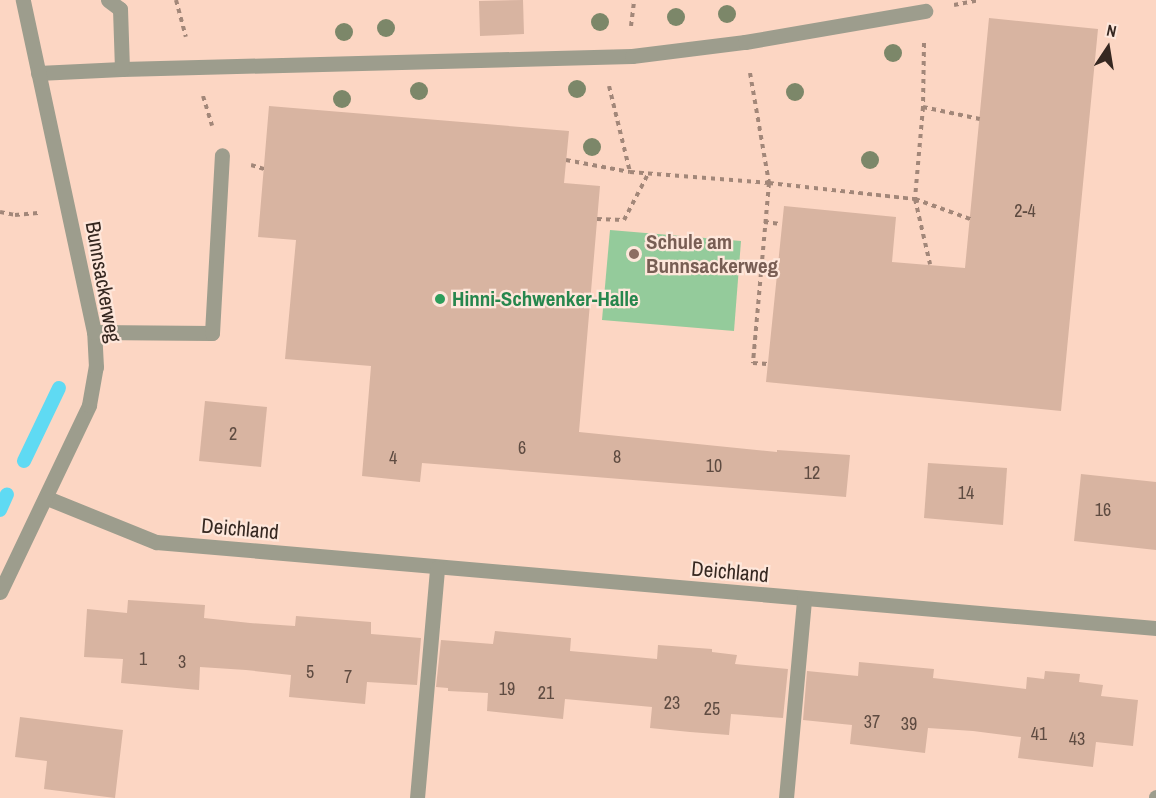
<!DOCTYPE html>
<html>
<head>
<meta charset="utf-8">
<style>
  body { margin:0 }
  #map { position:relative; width:1156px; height:798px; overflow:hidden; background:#fcd6c3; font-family:"Archivo Narrow",sans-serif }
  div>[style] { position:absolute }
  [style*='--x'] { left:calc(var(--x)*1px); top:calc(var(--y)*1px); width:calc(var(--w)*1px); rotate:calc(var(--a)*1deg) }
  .green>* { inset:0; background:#94cb9b }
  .stream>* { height:14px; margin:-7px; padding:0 7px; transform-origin:7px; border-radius:7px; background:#5fdaf3 }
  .building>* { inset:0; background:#d8b4a1 }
  .path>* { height:4px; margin-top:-2px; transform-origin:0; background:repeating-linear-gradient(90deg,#a28779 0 4.5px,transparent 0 9px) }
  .minor>* { height:15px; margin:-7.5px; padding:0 7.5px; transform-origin:7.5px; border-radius:7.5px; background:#9d9d8d }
  .trees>* { width:18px; height:18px; margin:-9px; border-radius:50%; background:#7c8769 }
  .dots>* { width:16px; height:16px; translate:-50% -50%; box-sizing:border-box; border:3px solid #fee7db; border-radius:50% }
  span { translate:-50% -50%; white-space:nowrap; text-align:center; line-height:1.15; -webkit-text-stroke:4.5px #fee7db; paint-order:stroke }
  .number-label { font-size:18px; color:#5e4b41 }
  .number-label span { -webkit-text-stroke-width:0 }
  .education-label { font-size:21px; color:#785e54; font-weight:700 }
  .left { translate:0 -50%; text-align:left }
  .street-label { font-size:21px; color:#362821 }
  .leisure-label { font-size:21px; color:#27864d; font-weight:700 }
  .north { position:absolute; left:1078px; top:18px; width:60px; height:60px; -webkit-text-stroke:4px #fee7db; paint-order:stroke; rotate:12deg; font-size:16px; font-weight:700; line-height:24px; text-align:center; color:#362821 }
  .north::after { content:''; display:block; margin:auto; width:21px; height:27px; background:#362821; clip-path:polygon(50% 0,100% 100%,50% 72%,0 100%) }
</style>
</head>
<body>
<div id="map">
  <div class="green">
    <div style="clip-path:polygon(610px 230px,741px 241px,734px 331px,602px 320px)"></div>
  </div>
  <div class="stream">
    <div style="--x:24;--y:461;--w:81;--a:-64.4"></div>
    <div style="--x:0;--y:510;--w:17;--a:-66"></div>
  </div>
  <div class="building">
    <div style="clip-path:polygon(523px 0,524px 34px,480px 36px,479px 1px)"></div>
    <div style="clip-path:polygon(989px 18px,1098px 29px,1061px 411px,766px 382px,784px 206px,896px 217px,892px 262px,965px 268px)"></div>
    <div style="clip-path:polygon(269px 106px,569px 131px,564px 183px,600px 186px,579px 432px,777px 452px,777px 450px,850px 455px,846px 497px,422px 463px,420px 482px,362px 476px,371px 366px,285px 359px,296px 240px,258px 237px)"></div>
    <div style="clip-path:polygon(205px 401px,267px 407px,261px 467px,199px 461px)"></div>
    <div style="clip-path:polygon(928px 463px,1007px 468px,1003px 525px,924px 518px)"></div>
    <div style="clip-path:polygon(1081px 474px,1156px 482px,1156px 550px,1074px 541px)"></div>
    <div style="clip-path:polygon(128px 600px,205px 605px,204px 618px,250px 623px,295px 626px,296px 616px,371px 622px,371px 634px,421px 638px,417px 685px,367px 682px,365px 704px,289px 697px,291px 675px,246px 670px,200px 667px,199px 690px,121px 683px,123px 659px,84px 657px,87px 609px,127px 613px)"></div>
    <div style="clip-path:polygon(495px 631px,571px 638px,570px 651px,657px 659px,658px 645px,712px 649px,712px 652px,737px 655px,735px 664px,788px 669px,783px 718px,731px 714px,729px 735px,690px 732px,650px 728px,652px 707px,565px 699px,563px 719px,487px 711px,488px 693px,448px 691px,448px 688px,436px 687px,441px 640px,493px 644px)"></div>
    <div style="clip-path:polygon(859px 662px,934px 669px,933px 678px,1026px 689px,1027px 677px,1044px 679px,1045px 671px,1080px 674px,1079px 682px,1103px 685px,1101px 696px,1138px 700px,1133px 746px,1096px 742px,1093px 767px,1018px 758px,1021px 737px,973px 731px,928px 728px,925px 753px,850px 744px,852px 725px,803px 720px,807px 671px,858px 676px)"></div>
    <div style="clip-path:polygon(20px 717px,123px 730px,115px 798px,44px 789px,47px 761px,15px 757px)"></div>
  </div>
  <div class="path">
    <div style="--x:176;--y:0;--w:38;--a:75"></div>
    <div style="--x:954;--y:5;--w:26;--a:-11"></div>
    <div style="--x:631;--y:26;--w:26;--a:-83"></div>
    <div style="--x:924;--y:43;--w:64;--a:90.9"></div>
    <div style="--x:923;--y:107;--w:92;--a:95"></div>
    <div style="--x:915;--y:199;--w:59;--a:20"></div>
    <div style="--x:750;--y:73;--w:112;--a:80.2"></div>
    <div style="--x:769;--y:183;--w:181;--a:95.1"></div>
    <div style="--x:753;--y:363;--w:15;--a:4"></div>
    <div style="--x:609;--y:86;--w:89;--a:76.3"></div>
    <div style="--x:203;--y:96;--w:31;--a:73"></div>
    <div style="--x:923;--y:107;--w:58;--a:11.9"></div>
    <div style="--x:566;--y:160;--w:65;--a:10.6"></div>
    <div style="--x:630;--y:172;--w:139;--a:4.5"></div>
    <div style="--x:769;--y:183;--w:147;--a:6.3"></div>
    <div style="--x:915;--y:199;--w:67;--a:77"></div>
    <div style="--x:251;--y:165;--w:14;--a:17"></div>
    <div style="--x:0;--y:212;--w:15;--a:11"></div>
    <div style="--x:15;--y:215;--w:23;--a:-5"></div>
    <div style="--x:597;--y:219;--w:27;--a:2"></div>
    <div style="--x:624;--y:220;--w:52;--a:-62.4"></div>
    <div style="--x:764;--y:222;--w:17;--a:7"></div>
  </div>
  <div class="minor">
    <div style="--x:122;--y:69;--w:510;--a:-1.46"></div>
    <div style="--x:632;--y:56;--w:114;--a:-7.1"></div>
    <div style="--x:745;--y:42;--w:183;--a:-9.8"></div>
    <div style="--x:38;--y:73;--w:84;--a:-2.7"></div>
    <div style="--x:122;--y:69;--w:60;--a:-91.9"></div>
    <div style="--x:120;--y:9;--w:15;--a:-143"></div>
    <div style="--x:94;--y:332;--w:118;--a:0.5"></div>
    <div style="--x:212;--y:333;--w:178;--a:-86.8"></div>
    <div style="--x:47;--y:498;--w:118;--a:22"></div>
    <div style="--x:156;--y:542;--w:1004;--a:4.92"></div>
    <div style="--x:0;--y:592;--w:207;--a:-64.5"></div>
    <div style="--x:89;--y:405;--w:39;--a:-80"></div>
    <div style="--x:96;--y:367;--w:35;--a:-93"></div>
    <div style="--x:94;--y:332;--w:340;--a:-102.1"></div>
    <div style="--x:417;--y:798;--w:231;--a:-85"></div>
    <div style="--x:786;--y:798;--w:200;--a:-84.8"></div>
    <div style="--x:1156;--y:798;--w:1;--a:-90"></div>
  </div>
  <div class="trees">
    <div style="left:727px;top:14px"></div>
    <div style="left:676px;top:17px"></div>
    <div style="left:600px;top:22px"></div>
    <div style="left:386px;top:28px"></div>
    <div style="left:344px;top:32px"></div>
    <div style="left:893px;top:53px"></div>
    <div style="left:577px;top:89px"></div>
    <div style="left:419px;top:91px"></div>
    <div style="left:795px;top:92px"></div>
    <div style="left:342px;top:99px"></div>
    <div style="left:592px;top:147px"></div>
    <div style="left:870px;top:160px"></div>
  </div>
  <div class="dots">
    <div style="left:634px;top:254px;background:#8d6e63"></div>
    <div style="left:440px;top:299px;background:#2e9e5b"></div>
  </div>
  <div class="number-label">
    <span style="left:1025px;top:211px">2-4</span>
    <span style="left:233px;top:434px">2</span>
    <span style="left:522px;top:448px">6</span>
    <span style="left:617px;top:457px">8</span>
    <span style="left:393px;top:458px">4</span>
    <span style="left:714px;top:466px">10</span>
    <span style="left:812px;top:473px">12</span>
    <span style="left:966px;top:493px">14</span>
    <span style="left:1103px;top:510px">16</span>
    <span style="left:143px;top:659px">1</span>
    <span style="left:182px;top:662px">3</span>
    <span style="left:310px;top:672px">5</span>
    <span style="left:348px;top:677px">7</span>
    <span style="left:507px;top:689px">19</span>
    <span style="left:546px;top:693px">21</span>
    <span style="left:672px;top:703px">23</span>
    <span style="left:712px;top:709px">25</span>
    <span style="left:872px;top:722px">37</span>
    <span style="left:909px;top:724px">39</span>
    <span style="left:1039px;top:734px">41</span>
    <span style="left:1077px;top:739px">43</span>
  </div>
  <div class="education-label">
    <span class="left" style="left:646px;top:254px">Schule am<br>Bunnsackerweg</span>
  </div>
  <div class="street-label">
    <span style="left:103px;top:282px;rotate:80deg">Bunnsackerweg</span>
    <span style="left:240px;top:529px;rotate:5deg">Deichland</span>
    <span style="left:730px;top:572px;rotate:5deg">Deichland</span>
  </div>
  <div class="leisure-label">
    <span class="left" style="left:452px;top:299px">Hinni-Schwenker-Halle</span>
  </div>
  <div class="north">N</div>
</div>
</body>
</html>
